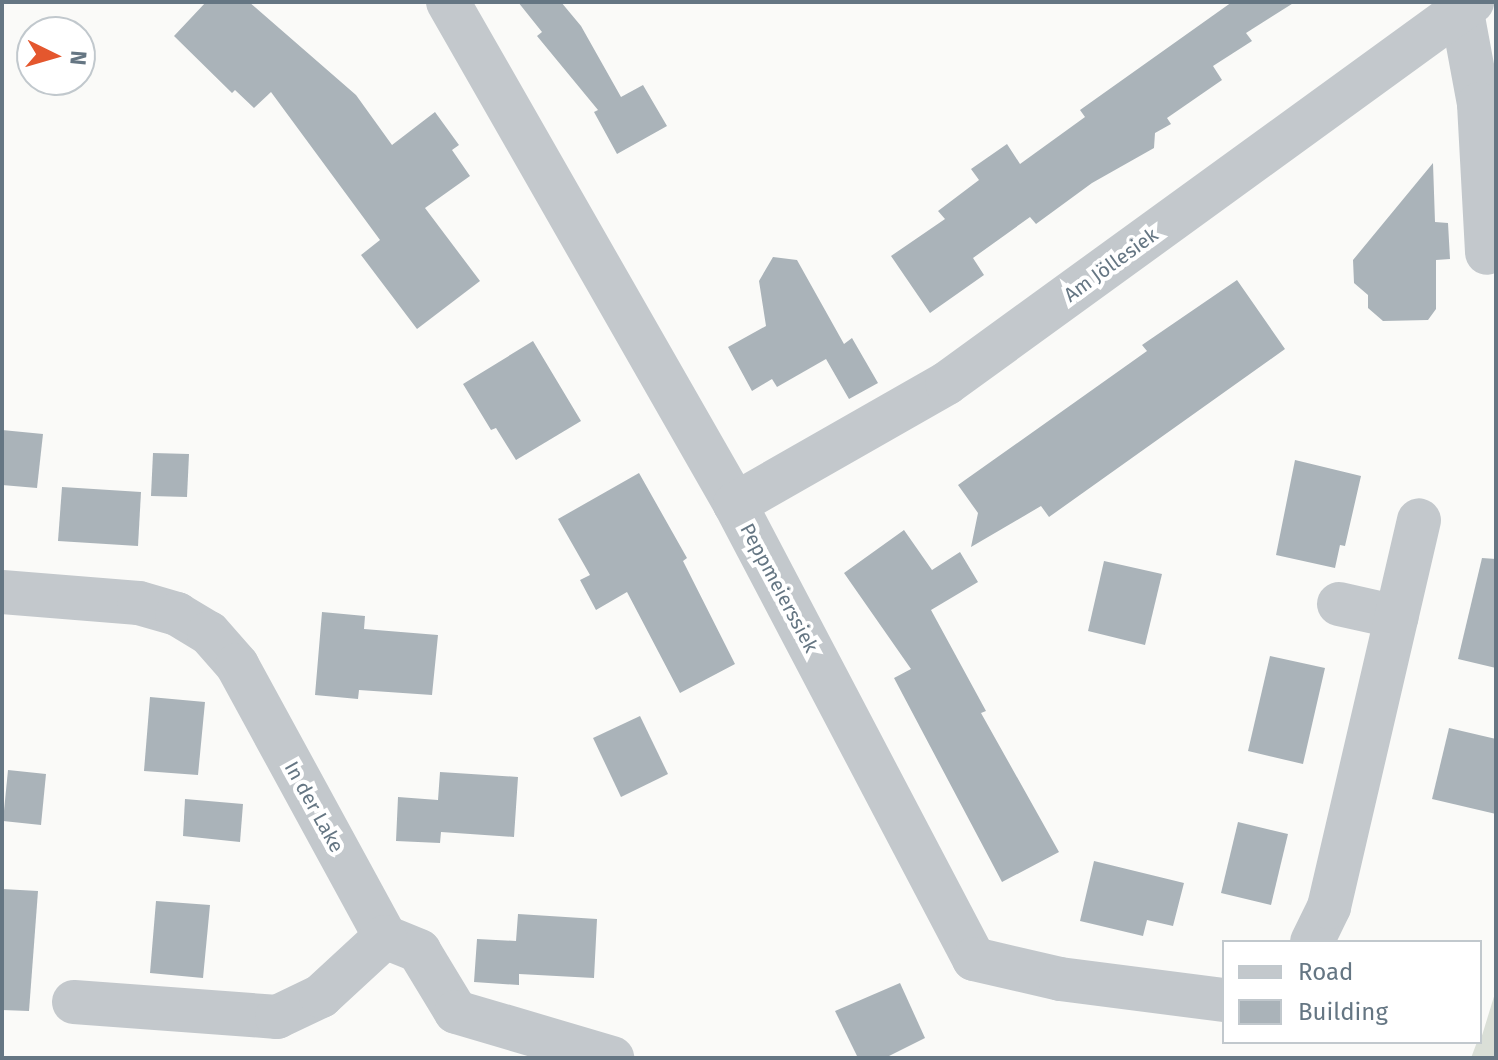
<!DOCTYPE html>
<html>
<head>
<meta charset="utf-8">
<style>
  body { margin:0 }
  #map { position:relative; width:1498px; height:1060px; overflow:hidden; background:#fafaf8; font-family:"Fira Sans",sans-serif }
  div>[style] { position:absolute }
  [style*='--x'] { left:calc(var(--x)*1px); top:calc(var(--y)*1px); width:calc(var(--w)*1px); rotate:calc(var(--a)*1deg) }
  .green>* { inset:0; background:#dadfd7 }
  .building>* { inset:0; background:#aab3b9 }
  .minor>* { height:44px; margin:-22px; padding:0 22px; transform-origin:22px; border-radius:22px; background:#c3c8cc }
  span { translate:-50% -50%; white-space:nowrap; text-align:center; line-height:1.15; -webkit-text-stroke:8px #fff; paint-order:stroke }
  .street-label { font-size:20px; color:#657683 }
  .frame { position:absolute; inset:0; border:4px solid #657683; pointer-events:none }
  .legend { position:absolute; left:1222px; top:940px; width:260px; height:104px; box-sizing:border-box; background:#fff; border:2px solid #c1c8cd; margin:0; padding:10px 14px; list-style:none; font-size:24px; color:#657683 }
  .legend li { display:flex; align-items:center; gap:16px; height:40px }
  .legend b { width:40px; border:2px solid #c1c8cd }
  .north { position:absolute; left:16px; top:16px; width:80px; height:80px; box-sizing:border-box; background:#fff; border:2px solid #c1c8cd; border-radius:50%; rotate:95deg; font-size:22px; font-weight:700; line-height:32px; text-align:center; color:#657683 }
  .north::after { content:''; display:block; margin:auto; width:28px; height:36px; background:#e4572e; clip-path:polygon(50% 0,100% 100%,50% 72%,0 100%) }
</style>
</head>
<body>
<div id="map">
  <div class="green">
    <div style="clip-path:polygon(1496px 990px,1496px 1058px,1471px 1058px,1477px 1042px,1480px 1042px)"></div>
  </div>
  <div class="building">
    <div style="clip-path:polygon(206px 2px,249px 2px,356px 95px,392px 145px,435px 112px,459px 145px,452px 150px,470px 176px,425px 208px,480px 281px,417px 329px,361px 255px,380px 240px,271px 92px,254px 108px,235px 90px,232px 93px,174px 36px)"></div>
    <div style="clip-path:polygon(518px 2px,561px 2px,581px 26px,621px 97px,643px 85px,667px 126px,617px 154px,594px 112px,598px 110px,537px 36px,542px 32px)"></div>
    <div style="clip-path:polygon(1232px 2px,1295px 2px,1246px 33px,1252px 41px,1213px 66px,1222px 80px,1167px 118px,1171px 124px,1155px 133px,1154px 148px,1092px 183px,1036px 224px,1030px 217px,973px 258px,984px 275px,930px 313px,891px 256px,945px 219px,938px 211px,979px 180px,971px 169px,1007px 144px,1020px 164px,1085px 117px,1080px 110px)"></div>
    <div style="clip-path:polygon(1433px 163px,1435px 222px,1448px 223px,1450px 259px,1436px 260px,1436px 309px,1428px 320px,1383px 321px,1368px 308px,1368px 295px,1354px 283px,1353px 260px)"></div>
    <div style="clip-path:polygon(773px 257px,797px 260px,844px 344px,852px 338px,878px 383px,849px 399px,826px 359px,777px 387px,772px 379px,752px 391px,728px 347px,766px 326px,759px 281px)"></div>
    <div style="clip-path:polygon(1237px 280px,1285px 349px,1049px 517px,1041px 506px,971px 547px,978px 513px,958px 485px,1147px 351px,1142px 345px)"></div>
    <div style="clip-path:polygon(533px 341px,581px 421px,516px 460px,496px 428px,491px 430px,463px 384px)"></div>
    <div style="clip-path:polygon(2px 430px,43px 434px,37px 488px,2px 485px)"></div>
    <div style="clip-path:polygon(153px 453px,189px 454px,187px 497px,151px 496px)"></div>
    <div style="clip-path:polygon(1295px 460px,1361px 476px,1345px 546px,1340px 545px,1335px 568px,1276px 555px)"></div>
    <div style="clip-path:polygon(639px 473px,687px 558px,683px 561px,735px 664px,680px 693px,627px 592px,596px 610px,580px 580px,590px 575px,558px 519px)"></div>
    <div style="clip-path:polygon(62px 487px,141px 492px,138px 546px,58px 541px)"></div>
    <div style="clip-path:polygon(904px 530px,932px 570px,960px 552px,978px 582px,931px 610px,986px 711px,981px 713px,1059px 852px,1002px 882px,894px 678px,911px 669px,844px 573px)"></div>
    <div style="clip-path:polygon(1482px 558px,1496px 559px,1496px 668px,1458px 659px)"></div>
    <div style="clip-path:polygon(1104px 561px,1162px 574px,1145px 645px,1088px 631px)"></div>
    <div style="clip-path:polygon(322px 612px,365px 616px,364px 629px,438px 635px,432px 695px,359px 690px,358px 699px,315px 695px)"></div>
    <div style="clip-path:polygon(1270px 656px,1325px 668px,1303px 764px,1248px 751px)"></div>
    <div style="clip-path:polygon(150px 697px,205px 702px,198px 775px,144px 771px)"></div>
    <div style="clip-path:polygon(640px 716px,668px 774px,621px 797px,593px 738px)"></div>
    <div style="clip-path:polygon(1449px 728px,1496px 739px,1496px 814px,1432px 799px)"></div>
    <div style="clip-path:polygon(8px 770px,46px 774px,41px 825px,3px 821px)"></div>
    <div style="clip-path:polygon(440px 772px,518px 777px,514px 837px,441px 832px,440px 843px,396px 841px,398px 797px,438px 800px)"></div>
    <div style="clip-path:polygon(185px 799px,243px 804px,240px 842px,183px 836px)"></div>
    <div style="clip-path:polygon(1238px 822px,1288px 834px,1271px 905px,1221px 893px)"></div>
    <div style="clip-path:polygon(1094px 861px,1184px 883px,1173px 926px,1147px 920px,1143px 936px,1080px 921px)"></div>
    <div style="clip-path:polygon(2px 889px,38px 891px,29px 1011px,2px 1010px)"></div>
    <div style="clip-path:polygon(156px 901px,210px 905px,203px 978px,150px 973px)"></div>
    <div style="clip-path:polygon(518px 914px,597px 919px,594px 978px,519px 974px,519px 985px,474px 982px,477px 939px,516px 941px)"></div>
    <div style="clip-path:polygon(900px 983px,925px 1038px,885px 1058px,858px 1058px,835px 1011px)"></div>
  </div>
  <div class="minor">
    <div style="--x:448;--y:2;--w:578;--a:60.24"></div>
    <div style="--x:735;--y:504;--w:514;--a:62.29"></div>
    <div style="--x:974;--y:959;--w:88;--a:13.1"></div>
    <div style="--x:1060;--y:979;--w:165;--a:7.3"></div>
    <div style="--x:1462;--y:12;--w:94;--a:79.5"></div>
    <div style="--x:1479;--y:104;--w:149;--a:86.9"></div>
    <div style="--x:735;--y:504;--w:244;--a:-29.7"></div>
    <div style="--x:947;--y:383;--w:649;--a:-35.97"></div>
    <div style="--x:2;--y:592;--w:137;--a:4.6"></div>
    <div style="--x:139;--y:603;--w:40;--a:16"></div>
    <div style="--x:177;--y:614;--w:37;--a:31"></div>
    <div style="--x:209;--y:633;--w:43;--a:48.8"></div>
    <div style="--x:237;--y:665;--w:310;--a:61.4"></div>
    <div style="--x:385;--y:937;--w:37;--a:22"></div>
    <div style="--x:419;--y:951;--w:71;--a:58.8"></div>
    <div style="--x:456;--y:1012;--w:163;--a:16.4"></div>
    <div style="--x:1339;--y:604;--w:59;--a:12.6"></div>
    <div style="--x:1312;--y:942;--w:39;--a:-64"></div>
    <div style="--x:1329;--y:907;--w:397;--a:-76.9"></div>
    <div style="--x:74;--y:1002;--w:204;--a:4.2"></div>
    <div style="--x:277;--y:1017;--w:49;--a:-25.5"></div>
    <div style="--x:321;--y:996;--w:87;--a:-42.7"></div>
  </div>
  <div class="street-label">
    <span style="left:1111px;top:265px;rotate:-36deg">Am Jöllesiek</span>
    <span style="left:779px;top:588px;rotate:62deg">Peppmeierssiek</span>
    <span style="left:314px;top:807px;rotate:61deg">In der Lake</span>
  </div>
  <div class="frame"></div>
  <ul class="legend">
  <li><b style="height:10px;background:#c3c8cc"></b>Road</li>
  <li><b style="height:22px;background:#aab3b9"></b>Building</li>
  </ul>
  <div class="north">N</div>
</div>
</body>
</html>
